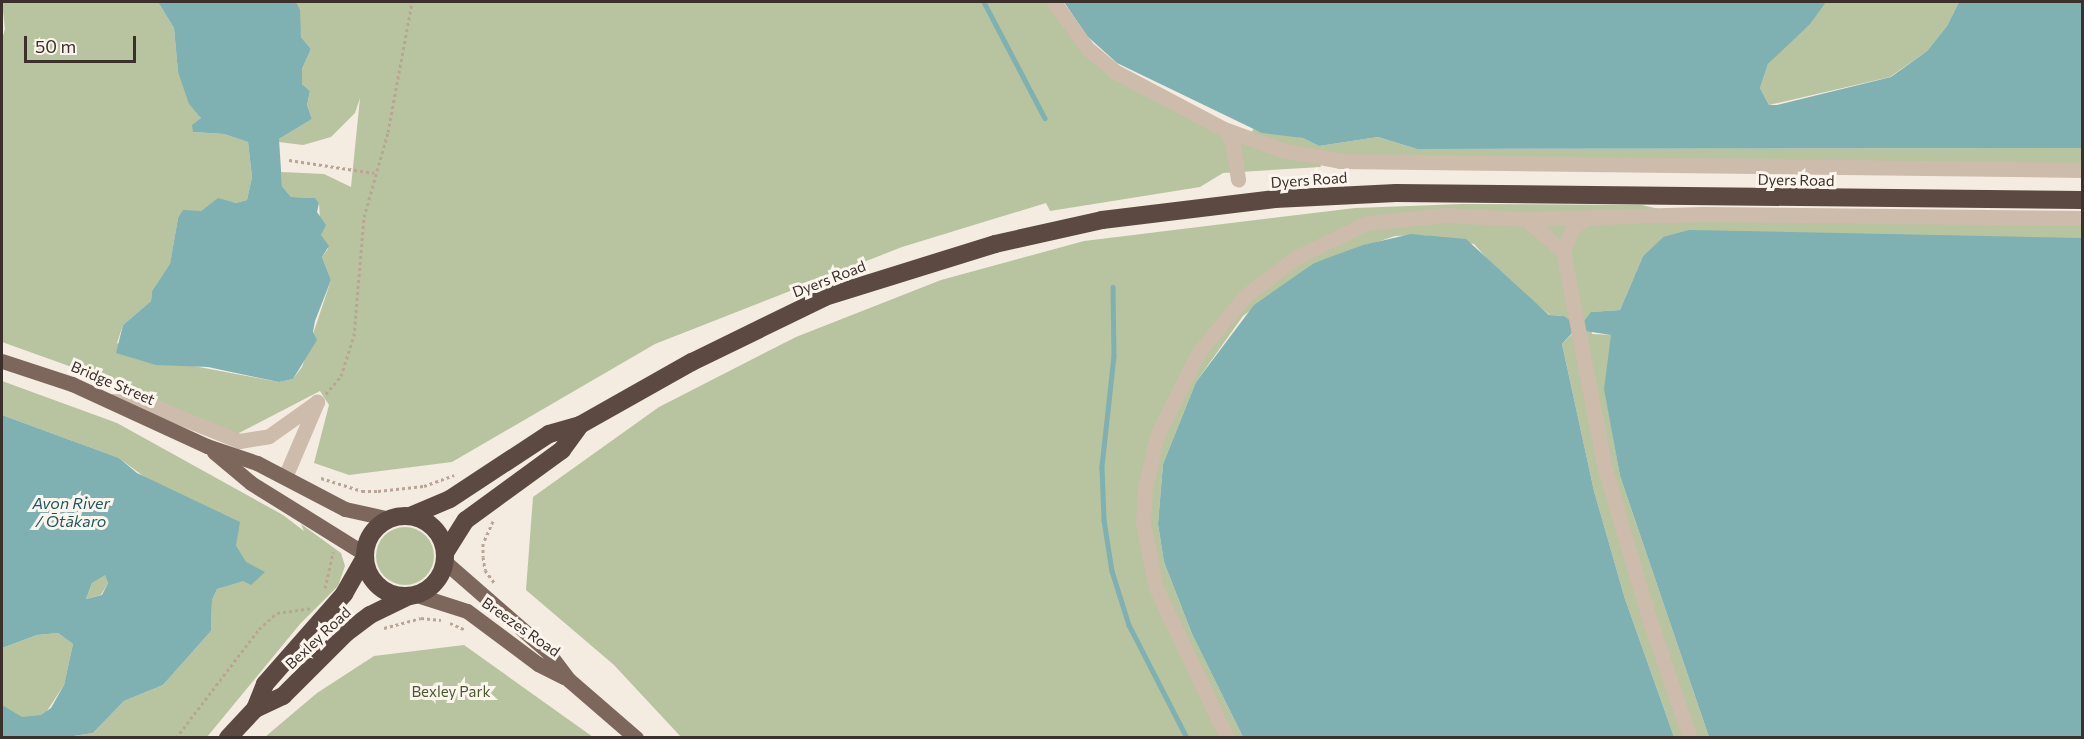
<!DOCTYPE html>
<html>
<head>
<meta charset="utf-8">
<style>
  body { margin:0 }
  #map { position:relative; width:2084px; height:739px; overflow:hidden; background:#f4ebe1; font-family:Commissioner,sans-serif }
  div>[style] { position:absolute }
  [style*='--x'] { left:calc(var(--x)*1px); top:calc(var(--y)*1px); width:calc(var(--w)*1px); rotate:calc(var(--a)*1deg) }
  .green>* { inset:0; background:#b8c4a0 }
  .round { border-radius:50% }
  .water>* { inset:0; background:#7fb0b2 }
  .stream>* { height:4.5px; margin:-2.25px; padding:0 2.25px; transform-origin:2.25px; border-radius:2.25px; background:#7fb0b2 }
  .path>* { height:3px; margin-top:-1.5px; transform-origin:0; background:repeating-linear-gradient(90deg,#b9a596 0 3px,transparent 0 6px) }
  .minor>* { height:15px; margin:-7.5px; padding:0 7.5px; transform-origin:7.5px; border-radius:7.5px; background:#cdbbac }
  .major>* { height:15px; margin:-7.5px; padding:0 7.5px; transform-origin:7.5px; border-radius:7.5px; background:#7d675c }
  .highway>* { height:18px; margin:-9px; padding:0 9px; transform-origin:9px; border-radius:9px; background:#5c4a42 }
  .highway>.ring { margin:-9px; padding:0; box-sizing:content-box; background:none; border:18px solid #5c4a42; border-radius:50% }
  span { translate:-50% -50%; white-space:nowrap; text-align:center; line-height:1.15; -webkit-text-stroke:6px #fbf5ee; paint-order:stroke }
  .street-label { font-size:15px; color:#3b302b }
  .park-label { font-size:15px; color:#4a5a2e }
  .water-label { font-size:16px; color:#1f5a5e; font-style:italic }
  .frame { position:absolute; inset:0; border:3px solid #3b302b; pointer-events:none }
  .scale { position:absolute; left:24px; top:36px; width:112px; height:27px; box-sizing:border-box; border:3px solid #3b302b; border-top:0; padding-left:8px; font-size:18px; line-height:21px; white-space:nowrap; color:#3b302b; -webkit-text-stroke:4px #fbf5ee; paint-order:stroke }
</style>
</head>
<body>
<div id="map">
  <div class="green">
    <div style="clip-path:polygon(2px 2px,158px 2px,174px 28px,178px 72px,201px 118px,193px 132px,224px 134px,248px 142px,252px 177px,247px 200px,236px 203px,218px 199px,201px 211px,178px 218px,170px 265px,152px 291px,151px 301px,123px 325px,117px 343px,183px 364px,279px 382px,293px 379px,302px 367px,331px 280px,322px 257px,328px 249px,321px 235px,319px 203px,314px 198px,291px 197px,282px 186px,281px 172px,324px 174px,351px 187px,360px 98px,355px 113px,331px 137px,303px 145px,279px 142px,279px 139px,312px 119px,307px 105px,310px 91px,302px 84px,302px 69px,311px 49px,301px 37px,296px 2px,1050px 2px,1112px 75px,1320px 162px,1321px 167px,1223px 173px,1200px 187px,1050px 211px,1046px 203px,902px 247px,655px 344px,452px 462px,349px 475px,314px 463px,329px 405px,320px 391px,237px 434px,108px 380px,2px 342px,2px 39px,5px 29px)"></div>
    <div style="clip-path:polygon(1826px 2px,1959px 2px,1947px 26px,1927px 51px,1890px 77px,1769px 105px,1760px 88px,1768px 64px)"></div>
    <div style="clip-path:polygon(1253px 129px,1303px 138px,1319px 146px,1378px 137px,1417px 149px,2082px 148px,2082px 166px,1371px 158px,1309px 153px,1251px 136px)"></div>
    <div style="clip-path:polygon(1462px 204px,1642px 205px,1696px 218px,2082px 224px,2082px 238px,1663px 237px,1643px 256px,1620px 310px,1591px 312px,1592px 334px,1612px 335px,1605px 391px,1620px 476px,1709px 737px,1674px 737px,1625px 599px,1594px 491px,1562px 344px,1574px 332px,1564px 316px,1550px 315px,1503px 277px,1474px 244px,1424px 235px,1395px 236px,1314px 263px,1243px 316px,1196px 382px,1163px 464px,1158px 524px,1164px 562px,1192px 634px,1243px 737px,681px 737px,614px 665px,526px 590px,533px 497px,659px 407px,796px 337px,941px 280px,1084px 241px,1355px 208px)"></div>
    <div style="clip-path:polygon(2px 381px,117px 423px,283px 515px,304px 531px,301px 524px,341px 553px,345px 566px,338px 586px,300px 624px,207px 737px,67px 737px,93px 733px,124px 701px,163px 685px,211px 631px,212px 600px,217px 589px,264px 572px,246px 563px,236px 545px,119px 458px,2px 415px)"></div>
    <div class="round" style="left:376px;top:527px;width:58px;height:58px"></div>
    <div style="clip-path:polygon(105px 574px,108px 583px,101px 595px,86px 599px,92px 583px)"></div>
    <div style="clip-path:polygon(58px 633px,73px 644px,64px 685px,43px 717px,7px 729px,2px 716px,2px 648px,37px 635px)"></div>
    <div style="clip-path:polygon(464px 645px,593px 737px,265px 737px,317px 693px,374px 656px)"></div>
  </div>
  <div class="water">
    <div style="clip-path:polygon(158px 2px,296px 2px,300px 10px,301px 37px,311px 49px,302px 69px,302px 84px,310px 91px,307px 105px,312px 119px,279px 139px,282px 186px,291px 197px,315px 198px,319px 203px,317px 212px,326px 225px,321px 235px,329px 246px,322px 257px,331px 280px,315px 321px,313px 332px,317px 340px,293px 379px,279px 382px,208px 367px,156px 365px,116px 353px,123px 325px,151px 301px,152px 291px,170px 264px,178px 218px,183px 210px,201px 211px,218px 198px,236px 203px,247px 200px,252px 177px,248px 142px,224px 134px,193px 132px,192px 125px,201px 118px,189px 104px,178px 72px,174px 28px)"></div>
    <div style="clip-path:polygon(1064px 2px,1826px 2px,1810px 24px,1768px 64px,1760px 88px,1769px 105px,1777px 105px,1891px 77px,1927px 51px,1947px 26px,1959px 2px,2082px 2px,2082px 148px,1417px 149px,1378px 137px,1319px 146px,1303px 138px,1262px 133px,1117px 63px,1087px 36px)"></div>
    <div style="clip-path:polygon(1689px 230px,2082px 238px,2082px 737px,1709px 737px,1620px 476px,1604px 389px,1611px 335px,1585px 331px,1584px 321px,1591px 312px,1620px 310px,1643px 256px,1663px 237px)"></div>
    <div style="clip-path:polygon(1411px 234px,1466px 239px,1549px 315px,1564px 316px,1572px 322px,1574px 331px,1562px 344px,1594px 491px,1625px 599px,1674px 737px,1243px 737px,1192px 634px,1164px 562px,1158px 524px,1163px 464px,1196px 382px,1254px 305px,1314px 263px,1363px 245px)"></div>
    <div style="clip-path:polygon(evenodd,2px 415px,119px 458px,137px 473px,240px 522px,236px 545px,246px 562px,265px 572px,251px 585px,243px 581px,217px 589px,212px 600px,211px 631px,163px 685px,124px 701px,93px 733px,67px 737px,2px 737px,2px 705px,22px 717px,41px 715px,51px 708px,64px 685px,73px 644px,58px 633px,37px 635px,2px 648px,2px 415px,105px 575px,108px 583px,102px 595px,86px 599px,92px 583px,105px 575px)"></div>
  </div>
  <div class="stream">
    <div style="--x:984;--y:2;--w:131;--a:62.3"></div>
    <div style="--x:1113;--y:287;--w:69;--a:89.2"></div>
    <div style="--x:1114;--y:356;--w:112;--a:96.2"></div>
    <div style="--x:1102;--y:467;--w:53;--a:87.8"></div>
    <div style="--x:1104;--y:520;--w:52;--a:81.1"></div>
    <div style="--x:1112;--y:571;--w:57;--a:72.5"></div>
    <div style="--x:1129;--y:625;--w:127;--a:62.8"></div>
  </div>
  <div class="path">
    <div style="--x:289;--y:160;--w:86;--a:8.7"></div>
    <div style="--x:326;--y:394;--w:23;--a:-50"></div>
    <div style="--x:341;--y:376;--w:42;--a:-72"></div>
    <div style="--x:354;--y:336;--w:119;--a:-85.2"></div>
    <div style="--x:364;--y:217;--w:88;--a:-74.2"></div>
    <div style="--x:388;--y:132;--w:132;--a:-79.5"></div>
    <div style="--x:321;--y:478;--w:43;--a:17.6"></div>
    <div style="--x:362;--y:491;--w:16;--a:0"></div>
    <div style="--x:378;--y:491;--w:46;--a:-6.2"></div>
    <div style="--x:424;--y:486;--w:32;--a:-20"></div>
    <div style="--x:493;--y:521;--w:24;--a:114"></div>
    <div style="--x:483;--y:543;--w:14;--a:90"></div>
    <div style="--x:483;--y:557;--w:13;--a:81"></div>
    <div style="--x:485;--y:570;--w:17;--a:54"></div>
    <div style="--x:325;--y:588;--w:37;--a:-77"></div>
    <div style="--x:450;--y:623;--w:17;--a:24"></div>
    <div style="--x:384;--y:628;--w:38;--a:-15"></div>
    <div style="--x:421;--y:618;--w:20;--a:6"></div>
    <div style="--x:176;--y:738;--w:137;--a:-52.7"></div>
    <div style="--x:259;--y:629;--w:24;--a:-42"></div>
    <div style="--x:277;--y:613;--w:34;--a:-8"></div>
  </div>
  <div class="minor">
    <div style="--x:1054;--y:2;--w:57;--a:54.3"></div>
    <div style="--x:1087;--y:48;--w:35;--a:40"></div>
    <div style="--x:1114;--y:71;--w:124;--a:27.8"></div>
    <div style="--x:1224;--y:129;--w:14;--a:56"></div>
    <div style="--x:1232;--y:141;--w:39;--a:81"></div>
    <div style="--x:1224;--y:129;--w:62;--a:19.9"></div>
    <div style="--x:1282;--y:150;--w:59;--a:10.7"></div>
    <div style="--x:1340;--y:161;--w:742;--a:0.69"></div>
    <div style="--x:1526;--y:219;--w:49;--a:40.9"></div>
    <div style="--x:1563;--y:251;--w:222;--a:79.1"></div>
    <div style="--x:1605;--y:469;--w:149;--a:73.6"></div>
    <div style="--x:1647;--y:612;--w:133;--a:71.2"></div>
    <div style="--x:1563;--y:251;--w:25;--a:-67"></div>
    <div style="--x:1573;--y:228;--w:18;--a:-38"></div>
    <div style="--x:111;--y:401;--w:31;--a:2"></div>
    <div style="--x:142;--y:402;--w:105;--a:21.9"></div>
    <div style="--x:239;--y:441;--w:30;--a:-9"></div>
    <div style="--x:269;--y:436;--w:59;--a:-35.3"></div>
    <div style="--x:285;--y:477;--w:82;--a:-66.9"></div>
    <div style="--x:1227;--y:738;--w:166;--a:-115.3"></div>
    <div style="--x:1156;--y:588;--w:66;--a:-101.3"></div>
    <div style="--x:1143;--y:523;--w:36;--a:-87"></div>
    <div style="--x:1145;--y:487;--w:56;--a:-76.5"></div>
    <div style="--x:1158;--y:433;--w:89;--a:-63.4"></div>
    <div style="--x:1198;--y:353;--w:74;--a:-50.5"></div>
    <div style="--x:1245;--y:296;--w:63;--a:-37.2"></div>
    <div style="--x:1295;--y:258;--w:79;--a:-26.2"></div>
    <div style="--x:1366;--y:223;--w:81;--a:-5.6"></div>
    <div style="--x:1447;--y:215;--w:79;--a:2.9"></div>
    <div style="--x:1526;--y:219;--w:176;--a:-1.6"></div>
    <div style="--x:1702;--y:214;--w:380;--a:0.6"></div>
  </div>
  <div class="major">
    <div style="--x:2;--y:361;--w:74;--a:18.2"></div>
    <div style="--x:72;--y:384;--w:149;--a:24.7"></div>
    <div style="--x:207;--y:446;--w:53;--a:18.8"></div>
    <div style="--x:257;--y:463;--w:99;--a:27.6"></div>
    <div style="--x:345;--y:509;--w:46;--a:12.5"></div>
    <div style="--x:214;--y:452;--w:48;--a:40"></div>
    <div style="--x:251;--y:483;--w:134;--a:31.9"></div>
    <div style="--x:445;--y:562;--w:135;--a:41.1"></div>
    <div style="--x:547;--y:651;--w:36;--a:53"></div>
    <div style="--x:569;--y:680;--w:89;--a:40.9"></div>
    <div style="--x:417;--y:595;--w:52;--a:17.7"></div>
    <div style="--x:467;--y:611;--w:89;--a:36.7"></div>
    <div style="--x:538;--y:664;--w:29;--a:27"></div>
  </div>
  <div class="highway">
    <div class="ring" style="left:365px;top:516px;width:62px;height:62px"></div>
    <div style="--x:410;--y:516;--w:43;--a:-23"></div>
    <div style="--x:450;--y:499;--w:118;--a:-33.3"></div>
    <div style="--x:549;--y:434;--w:32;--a:-16"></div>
    <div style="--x:580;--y:425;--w:129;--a:-29.4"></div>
    <div style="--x:692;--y:362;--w:148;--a:-26"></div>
    <div style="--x:825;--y:297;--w:178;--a:-17.3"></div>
    <div style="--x:995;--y:244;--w:110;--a:-12.6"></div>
    <div style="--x:1102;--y:220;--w:174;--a:-6.9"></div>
    <div style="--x:1275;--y:199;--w:121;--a:-2.8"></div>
    <div style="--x:1396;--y:193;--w:686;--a:0.58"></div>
    <div style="--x:445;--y:553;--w:39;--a:-58"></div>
    <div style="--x:466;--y:520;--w:119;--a:-36.1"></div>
    <div style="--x:562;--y:450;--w:31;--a:-54"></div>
    <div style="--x:255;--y:709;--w:31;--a:-25"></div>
    <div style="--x:283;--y:696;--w:89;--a:-45"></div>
    <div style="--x:346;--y:633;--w:30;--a:-37"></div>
    <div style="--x:370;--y:615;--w:43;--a:-26"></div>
    <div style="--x:228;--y:738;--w:40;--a:-47"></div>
    <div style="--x:255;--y:709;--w:27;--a:-68"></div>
    <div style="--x:265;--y:684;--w:120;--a:-48.7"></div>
    <div style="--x:344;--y:594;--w:43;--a:-60.4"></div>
  </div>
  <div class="street-label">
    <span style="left:1309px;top:180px;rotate:-4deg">Dyers Road</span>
    <span style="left:1796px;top:180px;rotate:1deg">Dyers Road</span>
    <span style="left:829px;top:279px;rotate:-21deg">Dyers Road</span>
    <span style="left:113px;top:383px;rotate:23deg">Bridge Street</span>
    <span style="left:521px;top:627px;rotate:35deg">Breezes Road</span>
    <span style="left:318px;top:638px;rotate:-43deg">Bexley Road</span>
  </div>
  <div class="park-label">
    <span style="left:451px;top:692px">Bexley Park</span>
  </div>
  <div class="water-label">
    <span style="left:71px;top:512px">Avon River<br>/ Ōtākaro</span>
  </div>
  <div class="frame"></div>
  <div class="scale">50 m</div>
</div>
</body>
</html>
